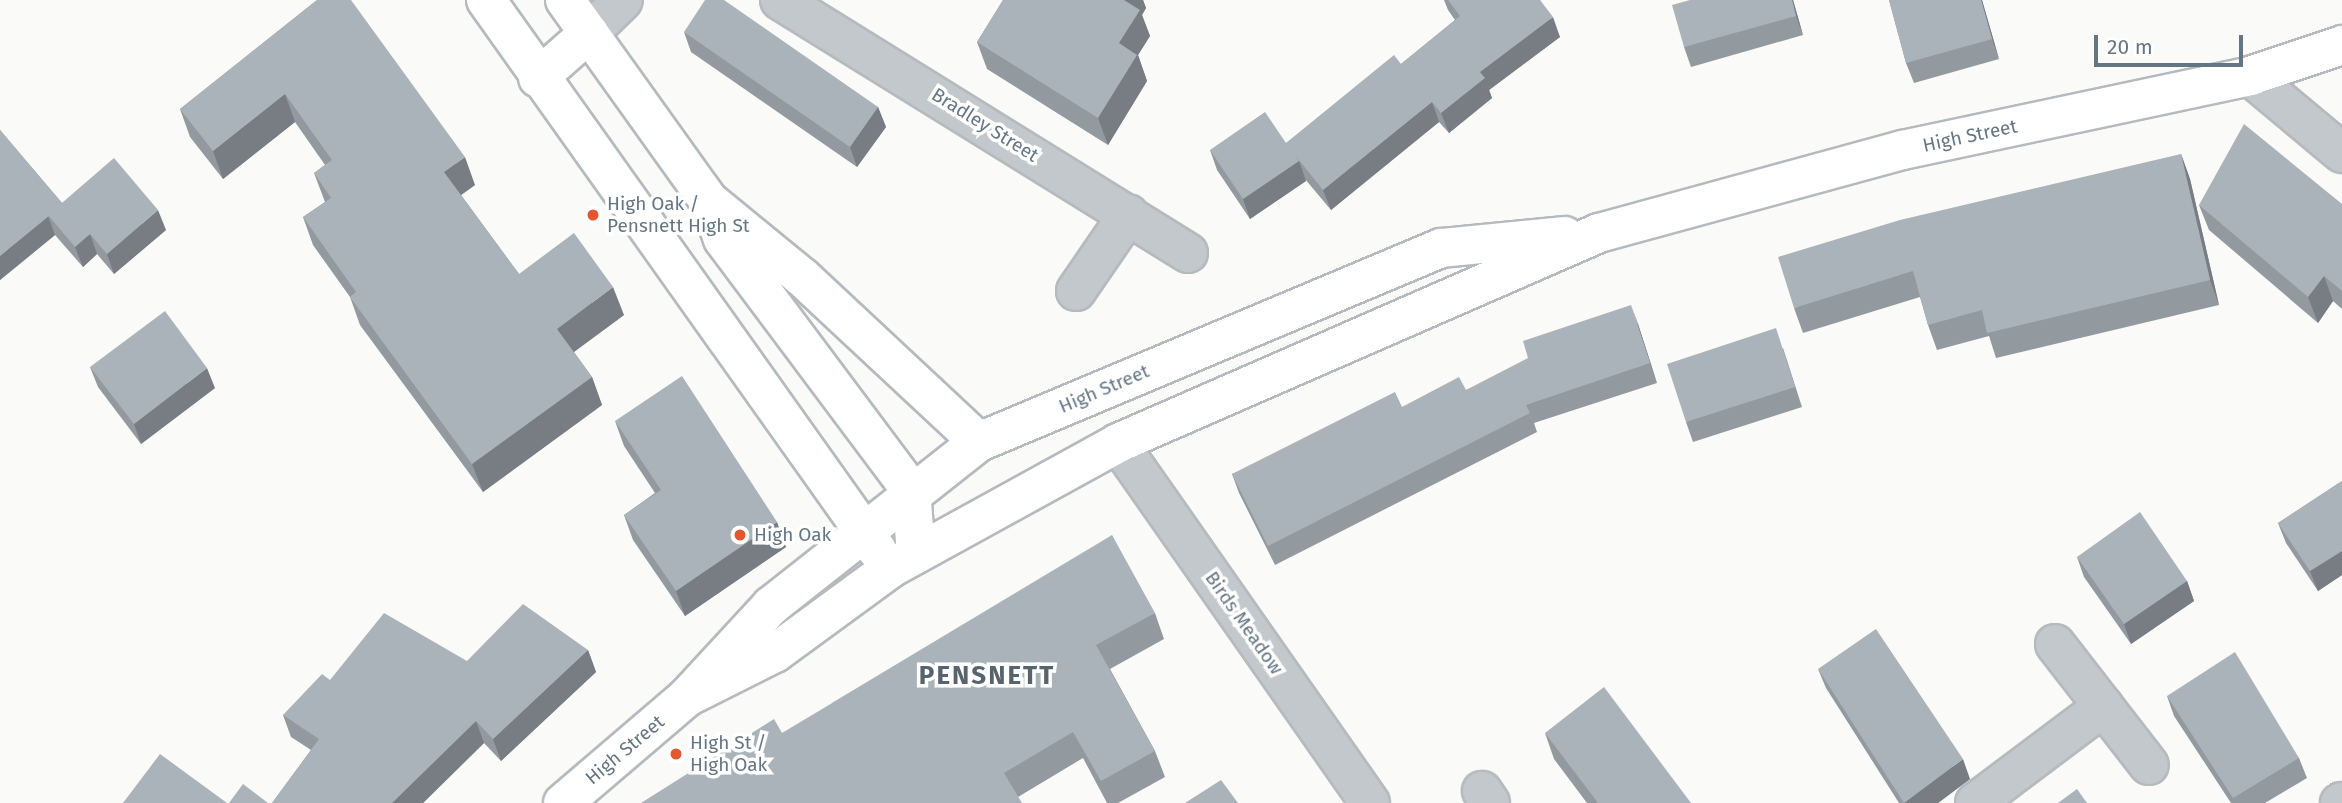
<!DOCTYPE html>
<html>
<head>
<meta charset="utf-8">
<style>
  body { margin:0 }
  #map { position:relative; width:2342px; height:803px; overflow:hidden; background:#fafaf8; font-family:"Fira Sans",sans-serif }
  div>[style] { position:absolute }
  [style*='--x'] { left:calc(var(--x)*1px); top:calc(var(--y)*1px); width:calc(var(--w)*1px); rotate:calc(var(--a)*1deg) }
  .roads { filter:drop-shadow(2px 0 #b5babe) drop-shadow(-2px 0 #b5babe) drop-shadow(0 2px #b5babe) drop-shadow(0 -2px #b5babe) }
  .minor>* { height:38px; margin:-19px; padding:0 19px; transform-origin:19px; border-radius:19px; background:#c3c8cc }
  .major>* { height:38px; margin:-19px; padding:0 19px; transform-origin:19px; border-radius:19px; background:#fff }
  .wall>* { inset:0; background:#929a9f }
  .shaded-wall>* { inset:0; background:#777d82 }
  .building>* { inset:0; background:#aab3b9 }
  .dots>* { width:19px; height:19px; translate:-50% -50%; box-sizing:border-box; border:4px solid #fff; border-radius:50% }
  span { translate:-50% -50%; white-space:nowrap; text-align:center; line-height:1.15; -webkit-text-stroke:7px #fff; paint-order:stroke }
  .street-label { font-size:19px; color:#657683 }
  .poi-label { font-size:19px; color:#657683 }
  .left { translate:0 -50%; text-align:left }
  .district-label { font-size:26px; color:#57646e; font-weight:700; letter-spacing:2px }
  .scale { position:absolute; left:2094px; top:35px; width:149px; height:32px; box-sizing:border-box; border:4px solid #657683; border-top:0; padding-left:9px; font-size:21px; line-height:24px; white-space:nowrap; color:#657683; -webkit-text-stroke:5px #fff; paint-order:stroke }
</style>
</head>
<body>
<div id="map">
  <div class="roads">
    <div class="minor">
      <div style="--x:780;--y:0;--w:480;--a:31.8"></div>
      <div style="--x:589;--y:33;--w:47;--a:-44.1"></div>
      <div style="--x:2250;--y:76;--w:120;--a:39.9"></div>
      <div style="--x:1076;--y:291;--w:93;--a:-55.5"></div>
      <div style="--x:1118;--y:443;--w:439;--a:55"></div>
      <div style="--x:2055;--y:644;--w:153;--a:52.2"></div>
      <div style="--x:1482;--y:791;--w:14;--a:56"></div>
      <div style="--x:1975;--y:803;--w:161;--a:-36.9"></div>
      <div style="--x:2340;--y:803;--w:2;--a:-27"></div>
    </div>
    <div class="major">
      <div style="--x:486;--y:0;--w:675;--a:54.59"></div>
      <div style="--x:565;--y:0;--w:247;--a:54.4"></div>
      <div style="--x:709;--y:201;--w:120;--a:39.3"></div>
      <div style="--x:802;--y:277;--w:242;--a:43"></div>
      <div style="--x:538;--y:78;--w:68;--a:-41.4"></div>
      <div style="--x:715;--y:216;--w:24;--a:71"></div>
      <div style="--x:723;--y:239;--w:314;--a:53.2"></div>
      <div style="--x:911;--y:490;--w:64;--a:85.5"></div>
      <div style="--x:687;--y:697;--w:98;--a:-26.6"></div>
      <div style="--x:775;--y:653;--w:144;--a:-36.2"></div>
      <div style="--x:891;--y:568;--w:259;--a:-28.8"></div>
      <div style="--x:1118;--y:443;--w:525;--a:-23.59"></div>
      <div style="--x:1599;--y:233;--w:315;--a:-15.3"></div>
      <div style="--x:1903;--y:150;--w:355;--a:-12"></div>
      <div style="--x:2250;--y:76;--w:97;--a:-18.6"></div>
      <div style="--x:563;--y:803;--w:163;--a:-40.5"></div>
      <div style="--x:687;--y:697;--w:124;--a:-47.3"></div>
      <div style="--x:771;--y:606;--w:265;--a:-38.3"></div>
      <div style="--x:979;--y:442;--w:501;--a:-22.78"></div>
      <div style="--x:1441;--y:248;--w:124;--a:-5.6"></div>
    </div>
  </div>
  <div class="wall">
    <div style="clip-path:polygon(317px 0,475px 185px,461px 195px,519px 274px,624px 315px,574px 352px,592px 377px,602px 405px,483px 492px,360px 325px,350px 297px,313px 245px,303px 217px,325px 202px,314px 173px,325px 165px,295px 122px,223px 179px,190px 137px,180px 109px)"></div>
    <div style="clip-path:polygon(1003px 0,1143px 0,1146px 8px,1142px 15px,1150px 36px,1138px 55px,1147px 81px,1108px 145px,987px 69px,977px 42px)"></div>
    <div style="clip-path:polygon(1444px 0,1540px 0,1560px 37px,1489px 90px,1492px 98px,1449px 133px,1439px 122px,1331px 210px,1305px 179px,1306px 181px,1250px 219px,1217px 170px,1210px 150px,1286px 143px,1401px 64px,1455px 20px,1448px 10px)"></div>
    <div style="clip-path:polygon(1690px 0,1793px 0,1803px 35px,1691px 67px,1684px 47px)"></div>
    <div style="clip-path:polygon(1889px 0,1982px 0,1999px 59px,1914px 83px,1906px 63px)"></div>
    <div style="clip-path:polygon(684px 32px,878px 107px,886px 127px,857px 167px,691px 52px)"></div>
    <div style="clip-path:polygon(0 130px,62px 203px,166px 230px,114px 274px,97px 254px,83px 267px,55px 235px,0 280px)"></div>
    <div style="clip-path:polygon(2181px 154px,2190px 179px,2219px 305px,1996px 358px,1989px 336px,1937px 350px,1928px 325px,1920px 297px,1803px 333px,1794px 308px)"></div>
    <div style="clip-path:polygon(2342px 204px,2342px 309px,2333px 301px,2318px 323px,2209px 230px,2199px 205px)"></div>
    <div style="clip-path:polygon(1638px 324px,1657px 383px,1534px 423px,1537px 432px,1275px 565px,1239px 493px,1232px 474px,1402px 407px,1466px 390px)"></div>
    <div style="clip-path:polygon(1783px 348px,1802px 407px,1693px 442px,1686px 422px)"></div>
    <div style="clip-path:polygon(90px 367px,215px 388px,141px 444px,98px 387px)"></div>
    <div style="clip-path:polygon(615px 421px,786px 547px,685px 616px,633px 540px,624px 515px,655px 493px,624px 446px)"></div>
    <div style="clip-path:polygon(2342px 481px,2342px 575px,2318px 591px,2286px 543px,2278px 523px)"></div>
    <div style="clip-path:polygon(2077px 557px,2187px 581px,2194px 601px,2131px 644px,2084px 577px)"></div>
    <div style="clip-path:polygon(1155px 613px,1164px 639px,1110px 669px,1155px 751px,1165px 777px,1118px 803px,1107px 803px,1083px 758px,1018px 797px,782px 733px)"></div>
    <div style="clip-path:polygon(588px 650px,596px 672px,501px 761px,484px 743px,423px 803px,272px 803px,311px 750px,291px 737px,283px 715px,330px 680px,467px 661px)"></div>
    <div style="clip-path:polygon(1818px 669px,1970px 779px,1938px 803px,1899px 803px,1826px 688px)"></div>
    <div style="clip-path:polygon(2167px 696px,2299px 758px,2307px 778px,2265px 803px,2231px 803px,2174px 716px)"></div>
    <div style="clip-path:polygon(1545px 733px,1691px 803px,1587px 803px,1554px 759px)"></div>
  </div>
  <div class="shaded-wall">
    <div style="clip-path:polygon(1124px 0,1143px 0,1146px 8px,1142px 15px,1150px 36px,1138px 55px,1147px 81px,1108px 145px,1098px 118px,1119px 43px)"></div>
    <div style="clip-path:polygon(1792px 0,1793px 0,1803px 35px,1796px 16px)"></div>
    <div style="clip-path:polygon(1981px 0,1982px 0,1999px 59px,1992px 39px)"></div>
    <div style="clip-path:polygon(1553px 17px,1560px 37px,1489px 90px,1492px 98px,1449px 133px,1441px 113px,1480px 72px)"></div>
    <div style="clip-path:polygon(285px 94px,295px 122px,223px 179px,213px 151px)"></div>
    <div style="clip-path:polygon(1432px 102px,1439px 122px,1331px 210px,1323px 190px)"></div>
    <div style="clip-path:polygon(878px 107px,886px 127px,857px 167px,850px 147px)"></div>
    <div style="clip-path:polygon(2181px 154px,2190px 179px,2219px 305px,2210px 280px)"></div>
    <div style="clip-path:polygon(465px 157px,475px 185px,454px 200px,444px 172px)"></div>
    <div style="clip-path:polygon(1299px 161px,1306px 181px,1250px 219px,1243px 199px)"></div>
    <div style="clip-path:polygon(158px 210px,166px 230px,114px 274px,107px 254px)"></div>
    <div style="clip-path:polygon(48px 216px,55px 235px,0 280px,0 256px)"></div>
    <div style="clip-path:polygon(90px 234px,97px 254px,83px 267px,75px 247px)"></div>
    <div style="clip-path:polygon(2324px 276px,2333px 301px,2318px 323px,2308px 297px)"></div>
    <div style="clip-path:polygon(613px 287px,624px 315px,567px 357px,557px 329px)"></div>
    <div style="clip-path:polygon(1631px 305px,1638px 324px,1657px 383px,1650px 363px)"></div>
    <div style="clip-path:polygon(207px 368px,215px 388px,141px 444px,134px 424px)"></div>
    <div style="clip-path:polygon(592px 377px,602px 405px,483px 492px,472px 464px)"></div>
    <div style="clip-path:polygon(777px 522px,786px 547px,685px 616px,676px 591px)"></div>
    <div style="clip-path:polygon(2342px 551px,2342px 575px,2318px 591px,2310px 571px)"></div>
    <div style="clip-path:polygon(2187px 581px,2194px 601px,2131px 644px,2124px 624px)"></div>
    <div style="clip-path:polygon(588px 650px,596px 672px,501px 761px,493px 739px)"></div>
    <div style="clip-path:polygon(476px 721px,484px 743px,423px 803px,392px 803px)"></div>
    <div style="clip-path:polygon(1963px 759px,1970px 779px,1938px 803px,1904px 803px)"></div>
  </div>
  <div class="building">
    <div style="clip-path:polygon(317px 0,351px 0,465px 157px,444px 172px,519px 274px,574px 233px,613px 287px,557px 329px,592px 377px,472px 464px,350px 297px,356px 292px,303px 217px,331px 198px,314px 173px,332px 160px,285px 94px,213px 151px,180px 109px)"></div>
    <div style="clip-path:polygon(705px 0,724px 0,878px 107px,850px 147px,684px 32px)"></div>
    <div style="clip-path:polygon(1003px 0,1124px 0,1140px 10px,1119px 43px,1137px 55px,1098px 118px,977px 42px)"></div>
    <div style="clip-path:polygon(1448px 0,1540px 0,1553px 17px,1480px 72px,1485px 78px,1441px 113px,1432px 102px,1323px 190px,1294px 154px,1299px 161px,1243px 199px,1210px 150px,1265px 112px,1286px 143px,1394px 55px,1401px 64px,1460px 16px)"></div>
    <div style="clip-path:polygon(1690px 0,1792px 0,1796px 16px,1684px 47px,1672px 5px)"></div>
    <div style="clip-path:polygon(1889px 0,1981px 0,1992px 39px,1906px 63px)"></div>
    <div style="clip-path:polygon(2244px 124px,2342px 204px,2342px 291px,2324px 276px,2308px 297px,2199px 205px)"></div>
    <div style="clip-path:polygon(0 130px,62px 203px,49px 216px,0 256px)"></div>
    <div style="clip-path:polygon(2181px 154px,2210px 280px,1987px 333px,1982px 310px,1928px 325px,1913px 271px,1794px 308px,1778px 257px,1900px 220px)"></div>
    <div style="clip-path:polygon(114px 158px,158px 210px,107px 254px,90px 234px,75px 247px,48px 215px)"></div>
    <div style="clip-path:polygon(1631px 305px,1650px 363px,1526px 405px,1530px 413px,1268px 546px,1232px 474px,1395px 392px,1402px 407px,1459px 377px,1466px 390px,1528px 358px,1523px 341px)"></div>
    <div style="clip-path:polygon(165px 311px,207px 368px,134px 424px,90px 367px)"></div>
    <div style="clip-path:polygon(1776px 328px,1795px 387px,1686px 422px,1667px 364px)"></div>
    <div style="clip-path:polygon(682px 376px,777px 522px,676px 591px,624px 515px,661px 490px,615px 421px)"></div>
    <div style="clip-path:polygon(2342px 481px,2342px 551px,2310px 571px,2278px 523px)"></div>
    <div style="clip-path:polygon(2140px 512px,2187px 581px,2124px 624px,2077px 557px)"></div>
    <div style="clip-path:polygon(1112px 535px,1155px 613px,1096px 645px,1155px 751px,1101px 781px,1073px 732px,1004px 773px,1022px 803px,641px 803px,774px 719px,782px 733px)"></div>
    <div style="clip-path:polygon(523px 604px,588px 650px,493px 739px,476px 721px,392px 803px,272px 803px,319px 739px,283px 715px,322px 674px,330px 680px,384px 613px,467px 661px)"></div>
    <div style="clip-path:polygon(1876px 629px,1963px 759px,1904px 803px,1818px 669px)"></div>
    <div style="clip-path:polygon(2235px 652px,2299px 758px,2233px 798px,2167px 696px)"></div>
    <div style="clip-path:polygon(1604px 687px,1691px 803px,1598px 803px,1545px 733px)"></div>
    <div style="clip-path:polygon(160px 754px,227px 803px,123px 803px)"></div>
    <div style="clip-path:polygon(1221px 780px,1238px 803px,1185px 803px)"></div>
    <div style="clip-path:polygon(243px 784px,268px 803px,229px 803px)"></div>
    <div style="clip-path:polygon(2077px 789px,2087px 803px,2058px 803px)"></div>
  </div>
  <div class="dots">
    <div style="left:593px;top:215px;background:#e4572e"></div>
    <div style="left:740px;top:535px;background:#e4572e"></div>
    <div style="left:676px;top:754px;background:#e4572e"></div>
  </div>
  <div class="street-label">
    <span style="left:985px;top:125px;rotate:32deg">Bradley Street</span>
    <span style="left:1970px;top:136px;rotate:-12deg">High Street</span>
    <span style="left:1104px;top:389px;rotate:-23deg">High Street</span>
    <span style="left:1244px;top:623px;rotate:55deg">Birds Meadow</span>
    <span style="left:625px;top:750px;rotate:-40deg">High Street</span>
  </div>
  <div class="poi-label">
    <span class="left" style="left:607px;top:215px">High Oak /<br>Pensnett High St</span>
    <span class="left" style="left:754px;top:535px">High Oak</span>
    <span class="left" style="left:690px;top:754px">High St /<br>High Oak</span>
  </div>
  <div class="district-label">
    <span style="left:987px;top:676px">PENSNETT</span>
  </div>
  <div class="scale">20 m</div>
</div>
</body>
</html>
